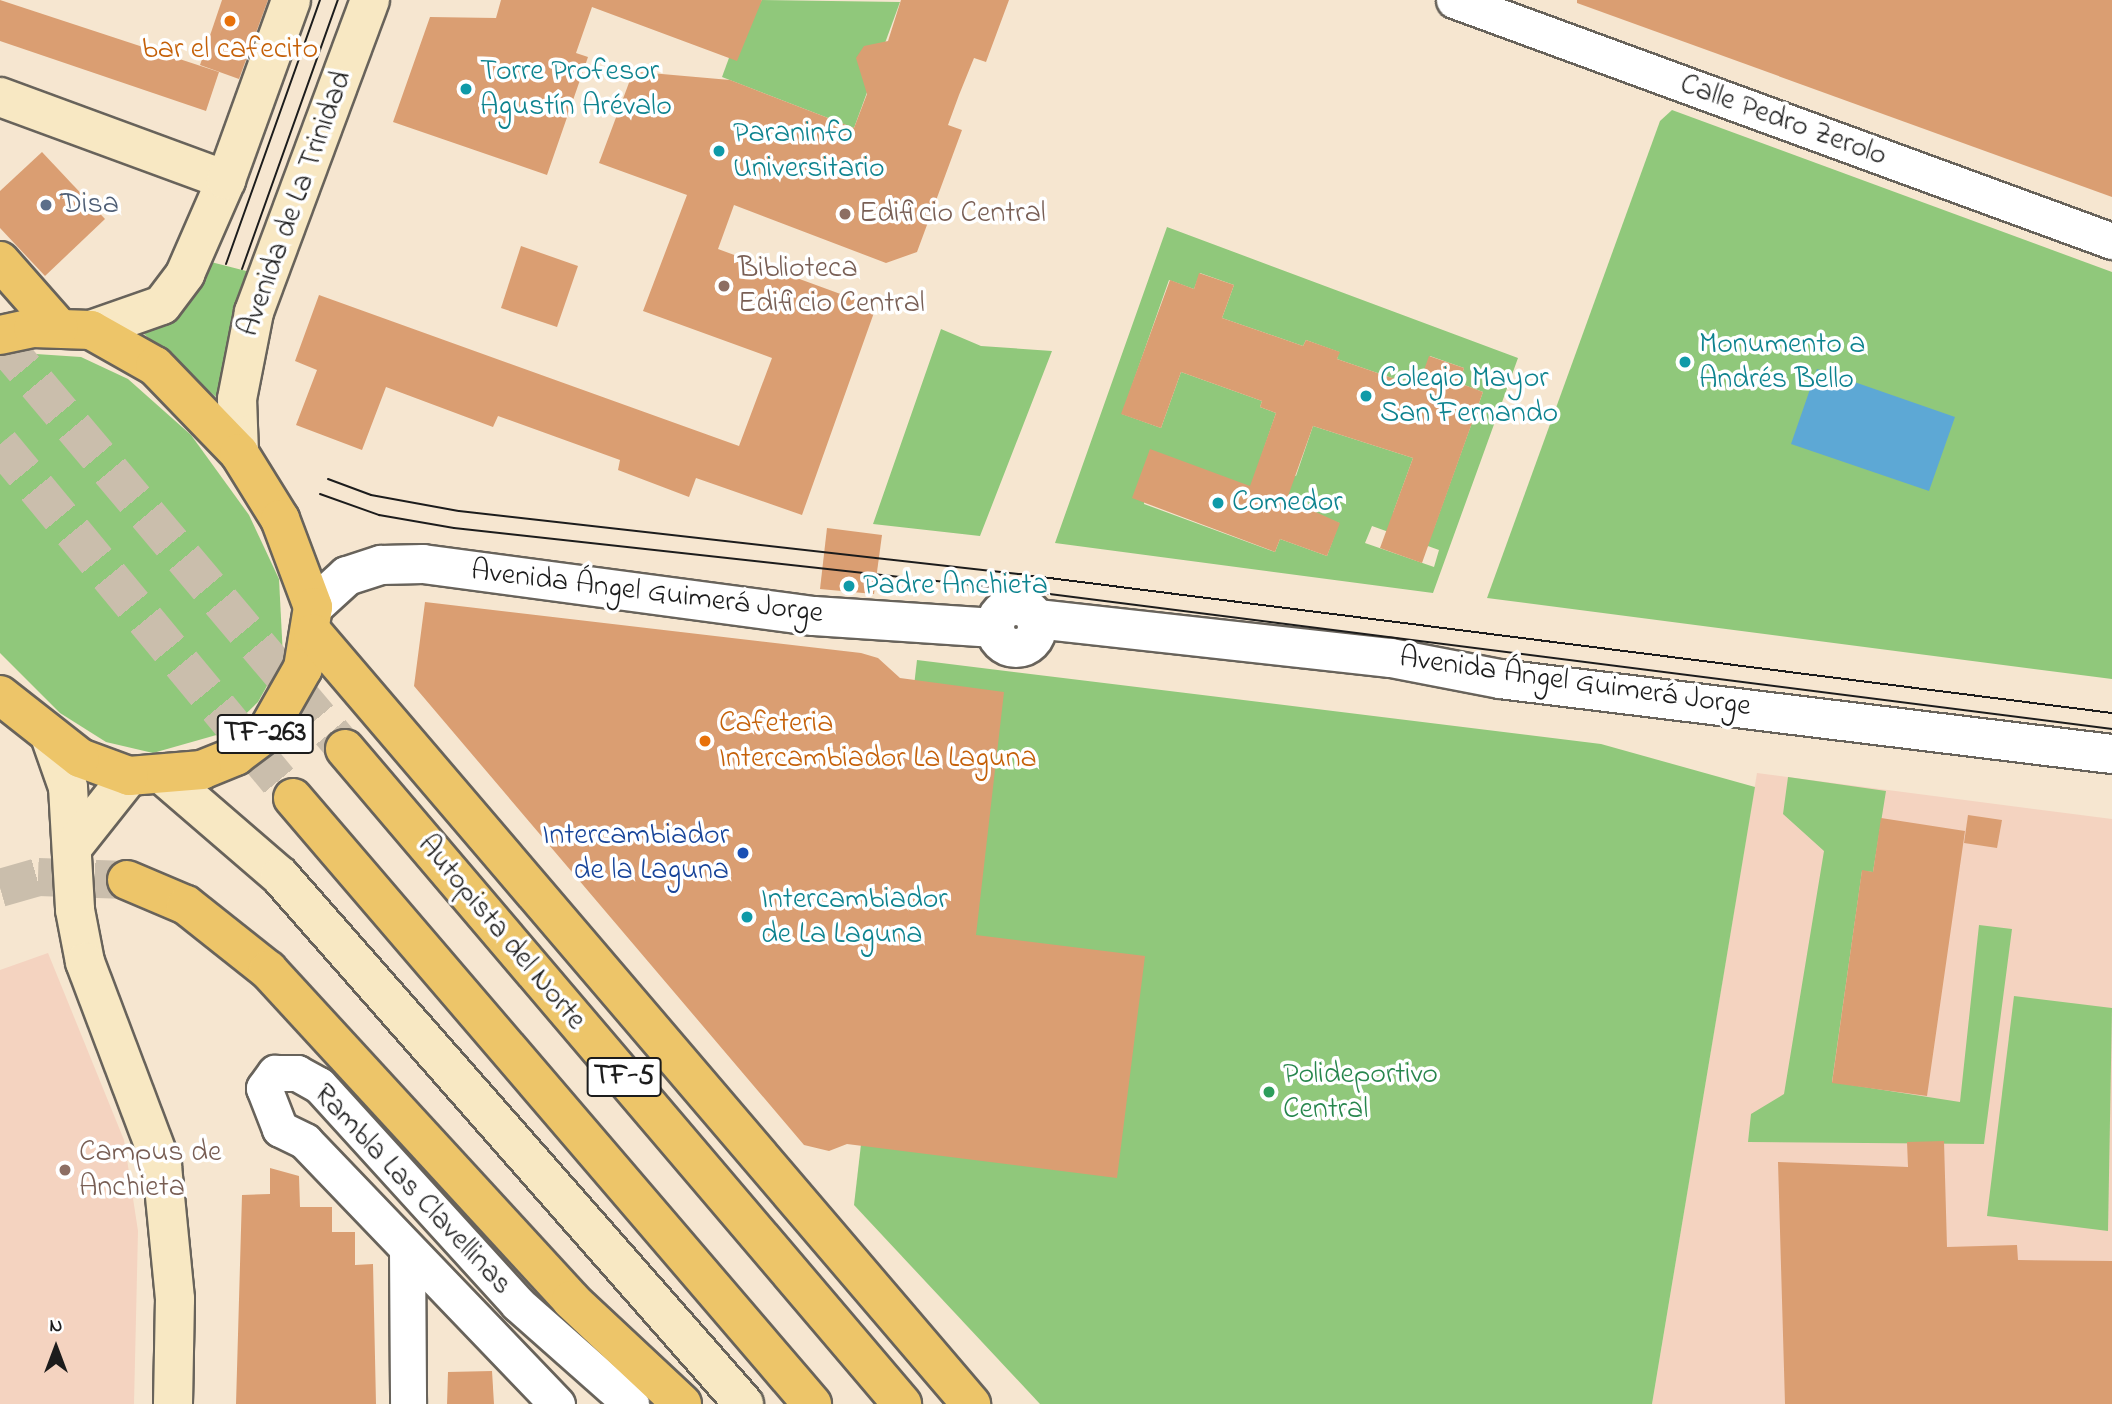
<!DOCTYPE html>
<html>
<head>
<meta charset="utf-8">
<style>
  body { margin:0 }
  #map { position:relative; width:2112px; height:1404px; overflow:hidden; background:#f6e6d0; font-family:"Indie Flower",sans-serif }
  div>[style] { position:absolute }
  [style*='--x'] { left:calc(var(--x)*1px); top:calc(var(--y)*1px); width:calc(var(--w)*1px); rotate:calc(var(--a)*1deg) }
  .built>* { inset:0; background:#f4d3c0 }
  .green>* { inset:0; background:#90c87b }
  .water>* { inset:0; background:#5da8d5 }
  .building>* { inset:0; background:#da9e72 }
  .primary-tunnel>* { height:38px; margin-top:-19px; transform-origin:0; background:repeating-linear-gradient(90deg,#cabeac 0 38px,transparent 0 57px) }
  .motorway-tunnel>* { height:38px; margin-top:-19px; transform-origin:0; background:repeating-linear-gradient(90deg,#cabeac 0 38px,transparent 0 57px) }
  .roads { filter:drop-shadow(2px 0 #68635b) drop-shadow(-2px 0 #68635b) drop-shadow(0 2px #68635b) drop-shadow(0 -2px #68635b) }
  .minor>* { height:35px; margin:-17.5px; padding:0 17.5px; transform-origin:17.5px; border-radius:17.5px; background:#fff }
  .tertiary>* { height:38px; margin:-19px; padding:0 19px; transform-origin:19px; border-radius:19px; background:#fff }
  .tertiary>.ring { margin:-19px; padding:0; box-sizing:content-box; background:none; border:38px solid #fff; border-radius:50% }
  .secondary>* { height:38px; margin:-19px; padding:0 19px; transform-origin:19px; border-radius:19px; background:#f8e8c3 }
  .primary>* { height:38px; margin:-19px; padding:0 19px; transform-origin:19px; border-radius:19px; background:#edc569 }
  .motorway>* { height:38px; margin:-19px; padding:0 19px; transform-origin:19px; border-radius:19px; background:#edc569 }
  .tram>* { height:2px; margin:-1px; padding:0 1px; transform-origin:1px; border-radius:1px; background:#1c1c1c }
  .dots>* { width:19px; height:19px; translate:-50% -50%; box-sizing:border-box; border:4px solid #fff; border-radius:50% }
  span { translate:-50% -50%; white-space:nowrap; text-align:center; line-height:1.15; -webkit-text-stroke:7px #fff; paint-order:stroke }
  .shield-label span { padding:2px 5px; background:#fff; border:2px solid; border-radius:5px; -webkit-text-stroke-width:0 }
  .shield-label { font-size:28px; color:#1c1c1c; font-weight:700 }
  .food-label { font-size:30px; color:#c56008 }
  .left { translate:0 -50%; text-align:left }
  .culture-label { font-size:30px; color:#0d838f }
  .street-label { font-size:30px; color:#1c1c1c }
  .service-label { font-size:30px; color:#4e5e75 }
  .education-label { font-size:30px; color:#785e54 }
  .transit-label { font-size:30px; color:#164399 }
  .right { translate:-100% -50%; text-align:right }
  .leisure-label { font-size:30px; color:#27864d }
  .north { position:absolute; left:21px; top:1313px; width:70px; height:70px; -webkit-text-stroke:5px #fff; paint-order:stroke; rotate:0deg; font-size:19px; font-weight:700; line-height:28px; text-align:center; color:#1c1c1c }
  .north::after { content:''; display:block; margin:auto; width:24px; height:32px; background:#1c1c1c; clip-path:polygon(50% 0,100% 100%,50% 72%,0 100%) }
</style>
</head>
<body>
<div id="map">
  <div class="built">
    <div style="clip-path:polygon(1757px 773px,2112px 819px,2112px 1404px,1652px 1404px)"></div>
    <div style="clip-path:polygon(48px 953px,124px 1140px,138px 1231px,134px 1404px,0 1404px,0 970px)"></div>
  </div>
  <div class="green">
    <div style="clip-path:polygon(762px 0,900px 2px,854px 128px,722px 77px,737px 36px)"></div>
    <div style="clip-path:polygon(1672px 110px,2112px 272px,2112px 679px,1487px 598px,1660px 121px)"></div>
    <div style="clip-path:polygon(evenodd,1167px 227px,1518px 358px,1433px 593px,1055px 543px,1167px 227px,1200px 273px,1234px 285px,1222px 318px,1303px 346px,1306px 340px,1339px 352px,1337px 359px,1418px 387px,1430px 356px,1464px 368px,1459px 383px,1483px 392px,1434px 528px,1393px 513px,1413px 458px,1313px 426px,1296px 476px,1259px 463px,1276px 413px,1260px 407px,1262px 401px,1181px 372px,1161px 428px,1122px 414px,1169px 280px,1194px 289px,1200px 273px,1167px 227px,1150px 450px,1339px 523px,1327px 556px,1280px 539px,1275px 552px,1144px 504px,1150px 450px,1167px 227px,1372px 526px,1439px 550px,1434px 567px,1365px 543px,1372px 526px)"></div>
    <div style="clip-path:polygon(211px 262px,254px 273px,224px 404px,144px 334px,172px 318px)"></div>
    <div style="clip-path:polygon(941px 329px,981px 346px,1052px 351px,980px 536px,873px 524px)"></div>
    <div style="clip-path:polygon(36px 354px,81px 357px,128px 379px,191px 435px,249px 515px,279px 579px,283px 657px,258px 702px,227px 732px,153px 753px,106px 742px,60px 713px,0 653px,0 364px)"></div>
    <div style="clip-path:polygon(917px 660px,1601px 744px,1755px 787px,1652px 1404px,1040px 1404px,854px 1205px)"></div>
    <div style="clip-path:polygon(1788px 777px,1886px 791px,1873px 872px,1862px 871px,1832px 1082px,1960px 1102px,1979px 925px,2012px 929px,1984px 1144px,1748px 1142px,1751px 1114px,1784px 1094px,1824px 851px,1783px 814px)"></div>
    <div style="clip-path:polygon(2014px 996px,2112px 1008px,2108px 1231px,1987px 1216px)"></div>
  </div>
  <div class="water">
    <div style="clip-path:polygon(1817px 369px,1955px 417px,1929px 491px,1791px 444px)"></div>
  </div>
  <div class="building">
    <div style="clip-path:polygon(0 0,219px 72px,206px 111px,0 41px)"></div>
    <div style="clip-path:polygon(222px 0,268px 0,239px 79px,200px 65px)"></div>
    <div style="clip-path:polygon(501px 0,762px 0,737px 61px,592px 7px,576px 53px,588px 57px,547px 175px,393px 122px,430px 17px,496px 18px)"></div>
    <div style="clip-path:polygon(901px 0,1009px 0,986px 62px,974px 58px,959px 95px,948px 125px,962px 130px,917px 252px,886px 263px,734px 205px,718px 249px,876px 307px,802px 515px,696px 478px,689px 497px,618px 470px,620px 460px,498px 416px,493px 427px,386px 387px,362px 450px,296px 425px,317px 370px,295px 361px,319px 295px,739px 446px,772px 358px,643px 311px,687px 195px,599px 163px,630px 80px,639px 72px,730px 80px,854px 128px,867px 94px,856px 58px,864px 46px,888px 41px)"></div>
    <div style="clip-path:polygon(1577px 0,2112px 0,2112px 197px,1577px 3px)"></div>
    <div style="clip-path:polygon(42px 152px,105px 219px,45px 276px,0 228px,0 191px)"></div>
    <div style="clip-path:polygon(521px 246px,578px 266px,557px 327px,501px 308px)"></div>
    <div style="clip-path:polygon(1199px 273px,1234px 285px,1222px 318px,1303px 346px,1306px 340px,1340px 352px,1337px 359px,1418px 387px,1429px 356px,1464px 368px,1459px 383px,1483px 392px,1422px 563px,1380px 548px,1413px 458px,1313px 426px,1287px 499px,1340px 523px,1327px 556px,1280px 539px,1275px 552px,1132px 498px,1150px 449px,1250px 486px,1276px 413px,1260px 407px,1262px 401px,1181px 372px,1161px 428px,1121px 414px,1170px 280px,1194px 289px)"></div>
    <div style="clip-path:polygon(827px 528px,882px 535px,874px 594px,820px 589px)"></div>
    <div style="clip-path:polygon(425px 602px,861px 653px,878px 658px,900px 678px,1004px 692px,976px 935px,1145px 956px,1117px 1178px,847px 1144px,829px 1151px,804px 1145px,414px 686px)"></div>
    <div style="clip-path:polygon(1968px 815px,2002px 820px,1997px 848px,1964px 843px)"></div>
    <div style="clip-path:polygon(1881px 818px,1965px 831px,1927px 1096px,1832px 1083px,1862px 870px,1873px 872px)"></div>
    <div style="clip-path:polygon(1944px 1141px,1947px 1247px,2017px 1245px,2018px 1260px,2112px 1261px,2112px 1404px,1785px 1404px,1778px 1162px,1908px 1167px,1907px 1142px)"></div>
    <div style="clip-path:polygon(270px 1168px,299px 1176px,300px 1207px,332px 1207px,332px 1232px,355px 1232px,355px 1265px,373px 1264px,376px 1404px,236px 1404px,242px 1195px,270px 1194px)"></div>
    <div style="clip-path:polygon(492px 1371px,494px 1404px,447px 1404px,448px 1372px)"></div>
  </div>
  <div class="primary-tunnel">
    <div style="--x:0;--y:888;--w:40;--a:-16"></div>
    <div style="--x:38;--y:877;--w:89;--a:1.9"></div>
  </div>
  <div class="motorway-tunnel">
    <div style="--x:0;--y:340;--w:535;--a:49.85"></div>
    <div style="--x:0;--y:444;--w:460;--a:50.4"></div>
  </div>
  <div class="roads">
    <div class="minor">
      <div style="--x:1454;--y:0;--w:701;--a:20.12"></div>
      <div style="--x:407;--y:1250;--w:154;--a:89.6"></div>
      <div style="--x:557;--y:1404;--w:364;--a:-133.8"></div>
      <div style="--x:305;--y:1141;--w:28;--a:-154"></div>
      <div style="--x:280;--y:1129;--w:44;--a:-111.3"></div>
      <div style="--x:264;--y:1088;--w:19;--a:-54"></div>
      <div style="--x:275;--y:1073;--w:22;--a:0"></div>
      <div style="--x:297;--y:1073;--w:25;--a:29"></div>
      <div style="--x:319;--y:1085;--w:296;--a:47.7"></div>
      <div style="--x:518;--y:1304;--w:151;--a:41.5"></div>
    </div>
    <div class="tertiary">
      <div class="ring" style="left:995px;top:606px;width:4px;height:4px"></div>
      <div style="--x:313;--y:607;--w:46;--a:-42.4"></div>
      <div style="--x:347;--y:576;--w:36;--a:-18"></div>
      <div style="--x:381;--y:565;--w:42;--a:-1.4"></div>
      <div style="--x:423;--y:564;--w:394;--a:7.6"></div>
      <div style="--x:814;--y:616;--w:181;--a:3.8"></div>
      <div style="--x:1037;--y:619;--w:356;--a:6.3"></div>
      <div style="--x:1391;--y:658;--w:111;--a:10.9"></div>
      <div style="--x:1500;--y:679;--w:617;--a:6.99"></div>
    </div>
    <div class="secondary">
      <div style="--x:0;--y:97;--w:241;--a:20.2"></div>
      <div style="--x:91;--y:330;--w:75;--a:-19.4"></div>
      <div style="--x:162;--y:305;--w:39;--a:-53"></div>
      <div style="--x:185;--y:274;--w:103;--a:-66.4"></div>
      <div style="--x:226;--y:180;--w:191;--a:-70.1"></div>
      <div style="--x:239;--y:453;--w:54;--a:-92.1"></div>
      <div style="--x:237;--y:399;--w:89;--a:-78.9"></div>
      <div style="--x:254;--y:312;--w:333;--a:-69.6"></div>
      <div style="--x:50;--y:736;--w:54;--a:70.6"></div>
      <div style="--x:68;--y:787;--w:123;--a:86.7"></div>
      <div style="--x:75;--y:910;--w:53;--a:79.1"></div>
      <div style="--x:85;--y:962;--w:218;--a:69.3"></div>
      <div style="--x:162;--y:1166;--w:134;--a:84.4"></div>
      <div style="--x:175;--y:1299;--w:105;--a:91.1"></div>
      <div style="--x:164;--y:776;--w:153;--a:40.8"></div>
      <div style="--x:280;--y:876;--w:703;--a:48.69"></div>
      <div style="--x:72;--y:848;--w:92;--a:-51.6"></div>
    </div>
    <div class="primary">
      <div style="--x:0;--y:335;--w:34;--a:-12"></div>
      <div style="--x:33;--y:328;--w:58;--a:2"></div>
      <div style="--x:91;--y:330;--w:73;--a:29.4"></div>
      <div style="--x:155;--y:366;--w:121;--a:46"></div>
      <div style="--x:239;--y:453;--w:78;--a:58.2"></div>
      <div style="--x:280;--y:519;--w:94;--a:69.4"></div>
      <div style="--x:313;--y:607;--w:62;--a:99.3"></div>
      <div style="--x:303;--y:668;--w:75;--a:119.6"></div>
      <div style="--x:266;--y:733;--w:38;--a:143"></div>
      <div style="--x:236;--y:756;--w:37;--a:158"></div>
      <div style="--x:202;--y:770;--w:73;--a:175.3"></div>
      <div style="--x:129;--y:776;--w:52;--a:-159.8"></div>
      <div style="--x:80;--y:758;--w:102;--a:-141.8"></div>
      <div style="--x:127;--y:880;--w:64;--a:23"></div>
      <div style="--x:186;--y:905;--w:105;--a:38.4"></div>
      <div style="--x:268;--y:970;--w:448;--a:47.4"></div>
      <div style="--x:571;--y:1300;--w:152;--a:43.1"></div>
    </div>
    <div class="motorway">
      <div style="--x:0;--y:261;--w:89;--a:48.6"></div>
      <div style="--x:313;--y:633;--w:1014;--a:49.52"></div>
      <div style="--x:345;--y:749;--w:860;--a:49.62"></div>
      <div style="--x:293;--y:798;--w:798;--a:49.42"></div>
    </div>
  </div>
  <div class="tram">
    <div style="--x:226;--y:264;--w:280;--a:-70.4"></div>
    <div style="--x:242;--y:269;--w:286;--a:-70.4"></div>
    <div style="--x:328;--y:479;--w:46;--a:20.4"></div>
    <div style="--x:371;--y:495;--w:89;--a:10.3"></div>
    <div style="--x:459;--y:511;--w:563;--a:6.43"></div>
    <div style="--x:1018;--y:574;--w:1103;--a:7.24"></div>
    <div style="--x:320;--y:494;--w:63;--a:19.6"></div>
    <div style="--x:379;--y:515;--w:76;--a:9.8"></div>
    <div style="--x:454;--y:528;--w:567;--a:6.27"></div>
    <div style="--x:1018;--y:590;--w:1103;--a:7.24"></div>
  </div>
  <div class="dots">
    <div style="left:230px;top:21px;background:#e8710a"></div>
    <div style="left:466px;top:89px;background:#0f9aa8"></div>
    <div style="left:719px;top:151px;background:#0f9aa8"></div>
    <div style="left:46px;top:205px;background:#5c6f8a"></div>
    <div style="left:845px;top:214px;background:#8d6e63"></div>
    <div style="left:724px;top:286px;background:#8d6e63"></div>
    <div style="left:1685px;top:362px;background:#0f9aa8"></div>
    <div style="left:1366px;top:396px;background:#0f9aa8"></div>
    <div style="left:1218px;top:503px;background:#0f9aa8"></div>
    <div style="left:849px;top:586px;background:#0f9aa8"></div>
    <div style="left:705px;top:741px;background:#e8710a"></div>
    <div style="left:743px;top:853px;background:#1a4fb4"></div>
    <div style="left:747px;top:917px;background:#0f9aa8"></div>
    <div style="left:1269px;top:1092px;background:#2e9e5b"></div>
    <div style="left:65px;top:1170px;background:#8d6e63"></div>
  </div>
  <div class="shield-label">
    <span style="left:265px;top:734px">TF-263</span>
    <span style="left:624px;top:1077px">TF-5</span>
  </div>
  <div class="food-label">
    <span style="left:230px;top:50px">bar el cafecito</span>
    <span class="left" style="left:719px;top:741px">Cafeteria<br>Intercambiador La Laguna</span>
  </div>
  <div class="culture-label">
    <span class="left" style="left:480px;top:89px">Torre Profesor<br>Agustín Arévalo</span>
    <span class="left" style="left:733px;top:151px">Paraninfo<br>Universitario</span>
    <span class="left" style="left:1699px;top:362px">Monumento a<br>Andrés Bello</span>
    <span class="left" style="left:1380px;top:396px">Colegio Mayor<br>San Fernando</span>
    <span class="left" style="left:1232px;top:503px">Comedor</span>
    <span class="left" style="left:863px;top:586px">Padre Anchieta</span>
    <span class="left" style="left:761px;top:917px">Intercambiador<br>de La Laguna</span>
  </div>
  <div class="street-label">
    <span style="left:1783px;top:121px;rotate:20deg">Calle Pedro Zerolo</span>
    <span style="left:296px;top:204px;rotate:-70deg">Avenida de La Trinidad</span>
    <span style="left:647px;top:593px;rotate:7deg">Avenida Ángel Guimerá Jorge</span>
    <span style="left:1575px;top:683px;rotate:8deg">Avenida Ángel Guimerá Jorge</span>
    <span style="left:501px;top:933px;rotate:50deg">Autopista del Norte</span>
    <span style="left:412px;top:1190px;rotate:47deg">Rambla Las Clavellinas</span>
  </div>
  <div class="service-label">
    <span class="left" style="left:60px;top:205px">Disa</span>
  </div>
  <div class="education-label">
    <span class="left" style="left:859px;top:214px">Edificio Central</span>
    <span class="left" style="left:738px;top:286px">Biblioteca<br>Edificio Central</span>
    <span class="left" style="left:79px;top:1170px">Campus de<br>Anchieta</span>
  </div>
  <div class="transit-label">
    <span class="right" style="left:729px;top:853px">Intercambiador<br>de la Laguna</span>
  </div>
  <div class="leisure-label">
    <span class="left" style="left:1283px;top:1092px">Polideportivo<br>Central</span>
  </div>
  <div class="north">N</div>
</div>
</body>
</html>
